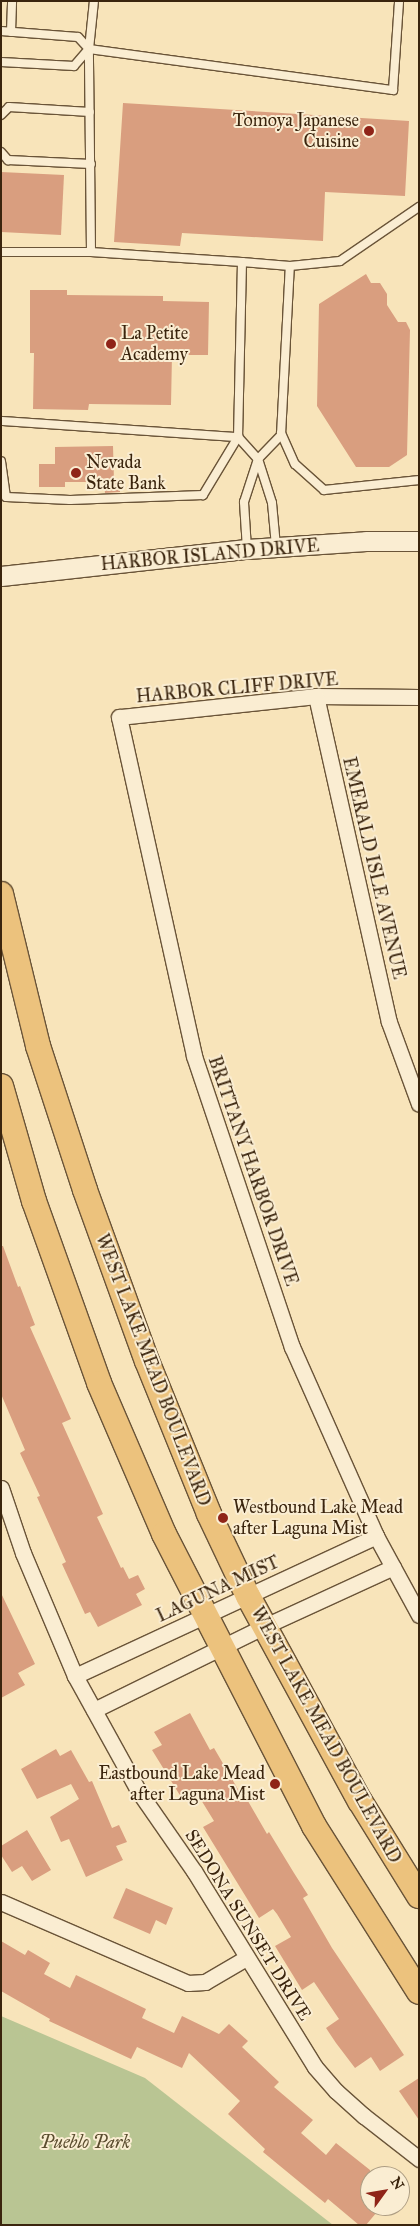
<!DOCTYPE html>
<html>
<head>
<meta charset="utf-8">
<style>
  body { margin:0 }
  #map { position:relative; width:420px; height:2226px; overflow:hidden; background:#f8e4ba; font-family:"IM FELL Great Primer",serif }
  div>[style] { position:absolute }
  [style*='--x'] { left:calc(var(--x)*1px); top:calc(var(--y)*1px); width:calc(var(--w)*1px); rotate:calc(var(--a)*1deg) }
  .green>* { inset:0; background:#b9c593 }
  .building>* { inset:0; background:#d99e7f }
  .roads { filter:drop-shadow(1px 0 #6a5438) drop-shadow(-1px 0 #6a5438) drop-shadow(0 1px #6a5438) drop-shadow(0 -1px #6a5438) }
  .service>* { height:8px; margin:-4px; padding:0 4px; transform-origin:4px; border-radius:4px; background:#faedd2 }
  .minor>* { height:15px; margin:-7.5px; padding:0 7.5px; transform-origin:7.5px; border-radius:7.5px; background:#faedd2 }
  .tertiary>* { height:19px; margin:-9.5px; padding:0 9.5px; transform-origin:9.5px; border-radius:9.5px; background:#faedd2 }
  .primary>* { height:24px; margin:-12px; padding:0 12px; transform-origin:12px; border-radius:12px; background:#ecc27d }
  .dots>* { width:14px; height:14px; translate:-50% -50%; box-sizing:border-box; border:2px solid #faedd2; border-radius:50% }
  span { translate:-50% -50%; white-space:nowrap; text-align:center; line-height:1.15; -webkit-text-stroke:4px #faedd2; paint-order:stroke }
  .poi-label { font-size:18px; color:#3a240d }
  .right { translate:-100% -50%; text-align:right }
  .left { translate:0 -50%; text-align:left }
  .street-label { font-size:18px; color:#3a240d }
  .park-label { font-size:18px; color:#5a4c2e; font-style:italic }
  .frame { position:absolute; inset:0; border:2px solid #3a240d; pointer-events:none }
  .north { position:absolute; left:360px; top:2166px; width:50px; height:50px; box-sizing:border-box; background:#faedd2; border:1px solid #ad9d83; border-radius:50%; rotate:58deg; font-size:14px; font-weight:700; line-height:20px; text-align:center; color:#3a240d }
  .north::after { content:''; display:block; margin:auto; width:18px; height:22px; background:#8f2418; clip-path:polygon(50% 0,100% 100%,50% 72%,0 100%) }
</style>
</head>
<body>
<div id="map">
  <div class="green">
    <div style="clip-path:polygon(1px 2016px,145px 2078px,333px 2225px,1px 2225px)"></div>
  </div>
  <div class="building">
    <div style="clip-path:polygon(123px 103px,409px 121px,405px 196px,325px 192px,323px 241px,182px 233px,180px 246px,114px 242px)"></div>
    <div style="clip-path:polygon(1px 172px,64px 175px,61px 235px,1px 232px)"></div>
    <div style="clip-path:polygon(366px 274px,371px 283px,380px 283px,387px 294px,387px 305px,398px 322px,406px 322px,410px 330px,407px 455px,389px 467px,356px 467px,317px 406px,319px 304px)"></div>
    <div style="clip-path:polygon(30px 290px,67px 290px,67px 295px,163px 296px,163px 301px,209px 302px,208px 355px,172px 355px,171px 405px,89px 404px,88px 410px,33px 409px,34px 353px,30px 353px)"></div>
    <div style="clip-path:polygon(113px 446px,114px 481px,120px 481px,120px 492px,105px 493px,104px 482px,65px 482px,65px 487px,39px 487px,39px 464px,55px 464px,55px 447px)"></div>
    <div style="clip-path:polygon(1px 1246px,3px 1246px,18px 1287px,20px 1286px,35px 1325px,30px 1327px,71px 1419px,62px 1423px,103px 1514px,97px 1517px,121px 1568px,123px 1567px,129px 1579px,138px 1575px,145px 1589px,136px 1594px,142px 1605px,98px 1627px,90px 1612px,85px 1614px,62px 1564px,66px 1562px,37px 1497px,40px 1496px,20px 1453px,25px 1450px,1px 1394px)"></div>
    <div style="clip-path:polygon(1px 1593px,35px 1664px,18px 1673px,25px 1685px,1px 1698px)"></div>
    <div style="clip-path:polygon(190px 1713px,210px 1750px,214px 1748px,239px 1791px,241px 1789px,267px 1834px,269px 1832px,294px 1873px,308px 1895px,303px 1898px,332px 1948px,404px 2055px,380px 2071px,371px 2057px,355px 2068px,336px 2043px,326px 2028px,339px 2019px,314px 1982px,302px 1990px,275px 1946px,291px 1937px,277px 1914px,273px 1909px,259px 1918px,203px 1827px,214px 1821px,198px 1795px,194px 1790px,181px 1797px,152px 1750px,162px 1745px,154px 1732px)"></div>
    <div style="clip-path:polygon(56px 1749px,60px 1756px,71px 1750px,89px 1782px,92px 1781px,112px 1828px,119px 1825px,127px 1842px,116px 1846px,123px 1860px,86px 1877px,69px 1839px,61px 1842px,50px 1817px,79px 1799px,71px 1784px,37px 1799px,21px 1769px)"></div>
    <div style="clip-path:polygon(27px 1830px,51px 1870px,32px 1881px,22px 1866px,12px 1872px,1px 1855px,1px 1846px)"></div>
    <div style="clip-path:polygon(126px 1888px,173px 1908px,166px 1925px,156px 1920px,150px 1934px,113px 1918px)"></div>
    <div style="clip-path:polygon(1px 1941px,25px 1955px,28px 1950px,50px 1963px,44px 1974px,70px 1988px,76px 1975px,146px 2009px,142px 2018px,174px 2033px,182px 2016px,219px 2034px,229px 2024px,248px 2041px,242px 2047px,279px 2082px,274px 2087px,313px 2120px,301px 2133px,326px 2155px,336px 2143px,370px 2170px,370px 2206px,382px 2206px,366px 2225px,359px 2225px,328px 2199px,325px 2203px,263px 2152px,265px 2149px,228px 2114px,240px 2101px,189px 2053px,182px 2068px,137px 2047px,131px 2059px,49px 2021px,50px 2019px,1px 1991px)"></div>
    <div style="clip-path:polygon(419px 2078px,419px 2120px,399px 2091px)"></div>
  </div>
  <div class="roads">
    <div class="service">
      <div style="--x:1;--y:31;--w:77;--a:4.5"></div>
      <div style="--x:78;--y:37;--w:16;--a:47"></div>
      <div style="--x:89;--y:49;--w:307;--a:7.7"></div>
      <div style="--x:393;--y:90;--w:89;--a:-86.1"></div>
      <div style="--x:11;--y:32;--w:31;--a:-88"></div>
      <div style="--x:1;--y:62;--w:73;--a:3.1"></div>
      <div style="--x:74;--y:66;--w:23;--a:-49"></div>
      <div style="--x:1;--y:115;--w:11;--a:-45"></div>
      <div style="--x:9;--y:107;--w:81;--a:3.5"></div>
      <div style="--x:1;--y:152;--w:11;--a:49"></div>
      <div style="--x:8;--y:160;--w:83;--a:2.8"></div>
      <div style="--x:1;--y:252;--w:90;--a:0"></div>
      <div style="--x:91;--y:252;--w:203;--a:-90.6"></div>
      <div style="--x:89;--y:49;--w:48;--a:-84.1"></div>
      <div style="--x:91;--y:252;--w:151;--a:3.8"></div>
      <div style="--x:242;--y:262;--w:175;--a:91.3"></div>
      <div style="--x:238;--y:437;--w:30;--a:48"></div>
      <div style="--x:258;--y:459;--w:46;--a:72.3"></div>
      <div style="--x:272;--y:503;--w:43;--a:84.7"></div>
      <div style="--x:242;--y:262;--w:48;--a:4.8"></div>
      <div style="--x:1;--y:421;--w:238;--a:3.9"></div>
      <div style="--x:238;--y:437;--w:68;--a:121.1"></div>
      <div style="--x:203;--y:495;--w:133;--a:177.8"></div>
      <div style="--x:70;--y:500;--w:64;--a:-177.3"></div>
      <div style="--x:6;--y:497;--w:36;--a:-98"></div>
      <div style="--x:281;--y:433;--w:34;--a:66"></div>
      <div style="--x:295;--y:464;--w:39;--a:42"></div>
      <div style="--x:324;--y:490;--w:96;--a:-6"></div>
      <div style="--x:247;--y:549;--w:47;--a:-93.7"></div>
      <div style="--x:244;--y:502;--w:45;--a:-72"></div>
      <div style="--x:258;--y:459;--w:33;--a:-46"></div>
      <div style="--x:281;--y:435;--w:169;--a:-87"></div>
      <div style="--x:290;--y:266;--w:50;--a:-5.7"></div>
      <div style="--x:340;--y:261;--w:96;--a:-34.4"></div>
    </div>
    <div class="minor">
      <div style="--x:316;--y:696;--w:334;--a:77.4"></div>
      <div style="--x:389;--y:1022;--w:87;--a:69.9"></div>
      <div style="--x:419;--y:697;--w:103;--a:-179.4"></div>
      <div style="--x:316;--y:696;--w:198;--a:173.9"></div>
      <div style="--x:119;--y:717;--w:347;--a:77.5"></div>
      <div style="--x:194;--y:1056;--w:307;--a:71.4"></div>
      <div style="--x:292;--y:1347;--w:207;--a:66"></div>
      <div style="--x:376;--y:1536;--w:90;--a:61.4"></div>
      <div style="--x:1;--y:1488;--w:69;--a:71.3"></div>
      <div style="--x:23;--y:1553;--w:134;--a:67.1"></div>
      <div style="--x:75;--y:1676;--w:132;--a:61.1"></div>
      <div style="--x:139;--y:1792;--w:96;--a:55.2"></div>
      <div style="--x:194;--y:1871;--w:230;--a:58.3"></div>
      <div style="--x:315;--y:2067;--w:32;--a:49"></div>
      <div style="--x:336;--y:2091;--w:38;--a:42"></div>
      <div style="--x:364;--y:2116;--w:70;--a:38"></div>
      <div style="--x:75;--y:1676;--w:332;--a:-24.9"></div>
      <div style="--x:94;--y:1710;--w:191;--a:-26.2"></div>
      <div style="--x:265;--y:1626;--w:141;--a:-24.7"></div>
      <div style="--x:1;--y:1902;--w:204;--a:23.4"></div>
      <div style="--x:188;--y:1983;--w:17;--a:-3"></div>
      <div style="--x:205;--y:1982;--w:48;--a:-30.3"></div>
    </div>
    <div class="tertiary">
      <div style="--x:1;--y:576;--w:247;--a:-6.3"></div>
      <div style="--x:247;--y:549;--w:119;--a:-3.8"></div>
      <div style="--x:366;--y:541;--w:53;--a:0"></div>
    </div>
    <div class="primary">
      <div style="--x:1;--y:894;--w:156;--a:76.3"></div>
      <div style="--x:38;--y:1046;--w:151;--a:71.9"></div>
      <div style="--x:85;--y:1190;--w:182;--a:70.1"></div>
      <div style="--x:147;--y:1361;--w:165;--a:67.9"></div>
      <div style="--x:209;--y:1514;--w:91;--a:64.6"></div>
      <div style="--x:248;--y:1596;--w:234;--a:61.4"></div>
      <div style="--x:360;--y:1801;--w:112;--a:58.2"></div>
      <div style="--x:1;--y:1086;--w:120;--a:74"></div>
      <div style="--x:34;--y:1201;--w:193;--a:70.3"></div>
      <div style="--x:99;--y:1383;--w:164;--a:66.7"></div>
      <div style="--x:164;--y:1534;--w:328;--a:62.8"></div>
      <div style="--x:314;--y:1826;--w:196;--a:57.7"></div>
    </div>
  </div>
  <div class="dots">
    <div style="left:369px;top:131px;background:#8f2418"></div>
    <div style="left:111px;top:344px;background:#8f2418"></div>
    <div style="left:76px;top:473px;background:#8f2418"></div>
    <div style="left:223px;top:1518px;background:#8f2418"></div>
    <div style="left:275px;top:1784px;background:#8f2418"></div>
  </div>
  <div class="poi-label">
    <span class="right" style="left:359px;top:131px">Tomoya Japanese<br>Cuisine</span>
    <span class="left" style="left:121px;top:344px">La Petite<br>Academy</span>
    <span class="left" style="left:86px;top:473px">Nevada<br>State Bank</span>
    <span class="left" style="left:233px;top:1518px">Westbound Lake Mead<br>after Laguna Mist</span>
    <span class="right" style="left:265px;top:1784px">Eastbound Lake Mead<br>after Laguna Mist</span>
  </div>
  <div class="street-label">
    <span style="left:210px;top:555px;rotate:-5deg">HARBOR ISLAND DRIVE</span>
    <span style="left:237px;top:688px;rotate:-5deg">HARBOR CLIFF DRIVE</span>
    <span style="left:374px;top:868px;rotate:77deg">EMERALD ISLE AVENUE</span>
    <span style="left:253px;top:1171px;rotate:71deg">BRITTANY HARBOR DRIVE</span>
    <span style="left:153px;top:1370px;rotate:69deg">WEST LAKE MEAD BOULEVARD</span>
    <span style="left:218px;top:1589px;rotate:-25deg">LAGUNA MIST</span>
    <span style="left:326px;top:1735px;rotate:61deg">WEST LAKE MEAD BOULEVARD</span>
    <span style="left:248px;top:1925px;rotate:58deg">SEDONA SUNSET DRIVE</span>
  </div>
  <div class="park-label">
    <span style="left:85px;top:2142px">Pueblo Park</span>
  </div>
  <div class="frame"></div>
  <div class="north">N</div>
</div>
</body>
</html>
